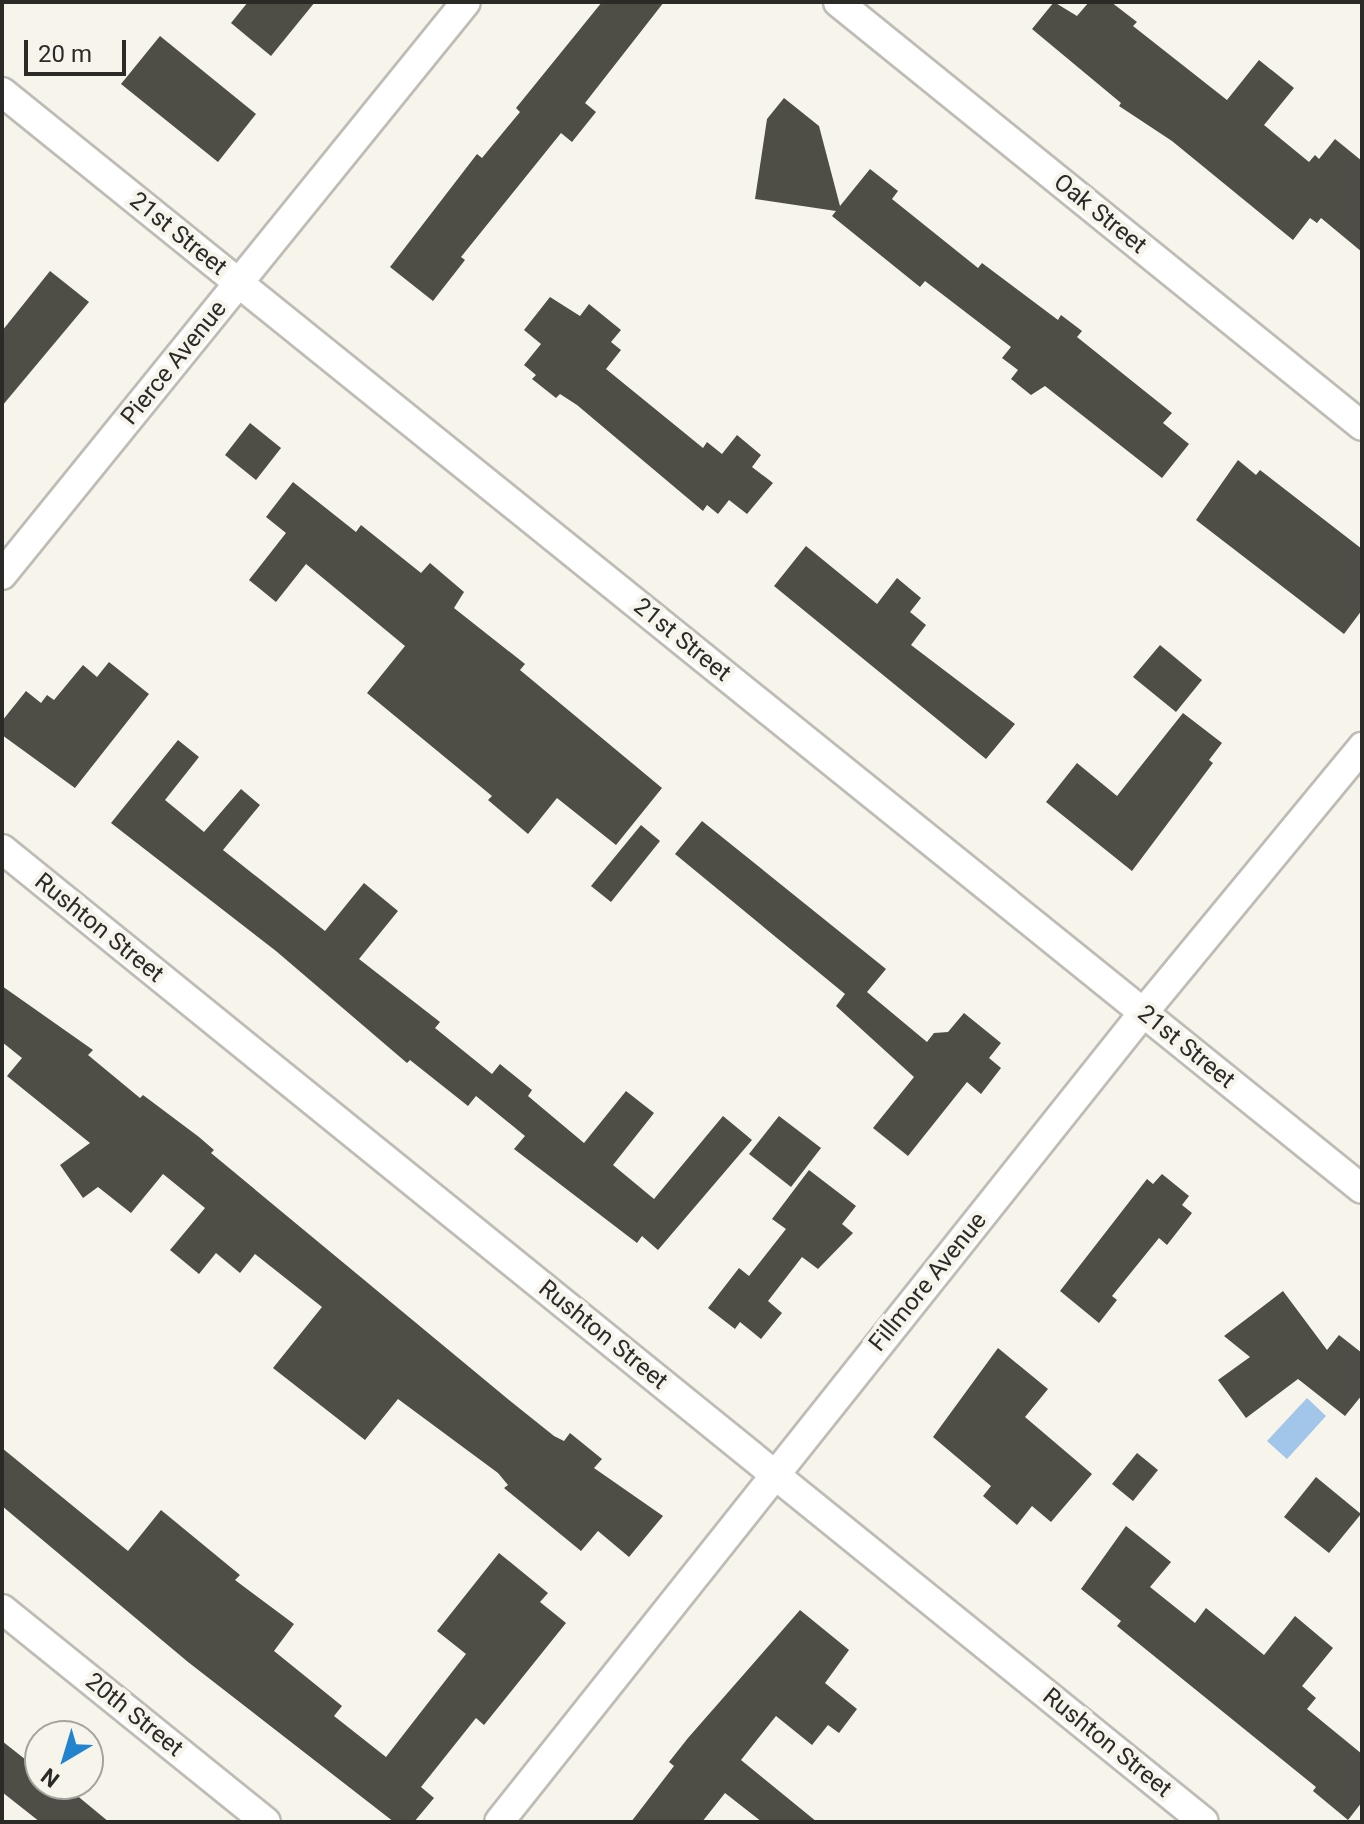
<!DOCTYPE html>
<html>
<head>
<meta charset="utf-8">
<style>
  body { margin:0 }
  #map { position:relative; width:1364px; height:1824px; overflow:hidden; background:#f6f4eb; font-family:Roboto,sans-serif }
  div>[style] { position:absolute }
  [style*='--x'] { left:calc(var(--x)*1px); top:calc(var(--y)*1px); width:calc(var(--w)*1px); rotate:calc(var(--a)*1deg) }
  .water>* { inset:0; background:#a1c6e9 }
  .building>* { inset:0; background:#4f4e46 }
  .roads { filter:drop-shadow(2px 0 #bebcb4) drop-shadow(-2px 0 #bebcb4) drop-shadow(0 2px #bebcb4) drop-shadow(0 -2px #bebcb4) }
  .minor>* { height:28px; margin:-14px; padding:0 14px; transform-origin:14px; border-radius:14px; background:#fff }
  span { translate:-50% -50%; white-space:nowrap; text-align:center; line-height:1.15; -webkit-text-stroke:8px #f6f4eb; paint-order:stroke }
  .street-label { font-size:24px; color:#2b2a27 }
  .frame { position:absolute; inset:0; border:4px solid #2b2a27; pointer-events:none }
  .north { position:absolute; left:24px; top:1720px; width:80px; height:80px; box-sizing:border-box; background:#f6f4eb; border:2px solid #a5a39d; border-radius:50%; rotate:218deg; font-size:22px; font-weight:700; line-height:32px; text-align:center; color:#2b2a27 }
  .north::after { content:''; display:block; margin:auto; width:28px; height:36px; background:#2283cf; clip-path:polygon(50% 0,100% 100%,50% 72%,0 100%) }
  .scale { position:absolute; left:24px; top:40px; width:102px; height:36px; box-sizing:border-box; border:4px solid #2b2a27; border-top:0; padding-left:10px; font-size:24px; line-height:28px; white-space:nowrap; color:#2b2a27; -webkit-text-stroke:6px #f6f4eb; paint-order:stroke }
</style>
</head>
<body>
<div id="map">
  <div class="water">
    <div style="clip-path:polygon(1307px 1398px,1326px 1416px,1287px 1459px,1267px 1441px)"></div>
  </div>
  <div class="building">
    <div style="clip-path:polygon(248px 2px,315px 2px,271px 56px,231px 23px)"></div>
    <div style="clip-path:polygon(602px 2px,664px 2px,585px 103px,596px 112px,572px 142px,561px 133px,461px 257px,465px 260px,433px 301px,390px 267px,477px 154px,482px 158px,520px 112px,516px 108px)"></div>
    <div style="clip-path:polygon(1054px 2px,1077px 16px,1089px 2px,1111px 2px,1137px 22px,1133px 26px,1227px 100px,1259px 60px,1294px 88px,1264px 125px,1309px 162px,1315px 155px,1319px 159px,1335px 139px,1362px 161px,1362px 252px,1321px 218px,1317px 223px,1310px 218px,1293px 240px,1172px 141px,1119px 106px,1121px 103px,1032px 29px)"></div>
    <div style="clip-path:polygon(160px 36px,256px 114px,218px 162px,121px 84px)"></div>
    <div style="clip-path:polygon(784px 98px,819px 126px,840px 206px,870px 169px,898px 191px,892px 199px,978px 268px,982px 263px,1058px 320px,1061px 315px,1082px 331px,1077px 337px,1172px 413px,1163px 423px,1189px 444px,1162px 478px,1045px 386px,1031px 395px,1011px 379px,1018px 370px,1002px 358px,1011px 347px,925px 281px,920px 287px,832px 216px,836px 211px,755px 199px,767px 119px)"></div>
    <div style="clip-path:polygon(50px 271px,89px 302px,2px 406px,2px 331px)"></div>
    <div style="clip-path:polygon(550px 297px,580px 316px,589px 304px,621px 330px,611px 342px,621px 350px,606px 369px,703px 448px,707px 442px,722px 454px,737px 435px,761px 455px,752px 467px,773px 483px,747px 514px,729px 500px,718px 514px,707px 505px,703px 511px,577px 405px,560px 394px,556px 398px,532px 379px,536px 375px,524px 365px,541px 344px,524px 330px)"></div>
    <div style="clip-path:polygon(250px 423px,281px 448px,256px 480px,225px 455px)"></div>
    <div style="clip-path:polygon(1238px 460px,1256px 475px,1260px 470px,1362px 549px,1362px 610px,1344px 634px,1196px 520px)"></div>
    <div style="clip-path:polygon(293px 482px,356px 532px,361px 525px,421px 573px,430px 563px,464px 592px,454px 608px,525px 664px,520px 670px,662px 788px,616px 845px,557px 798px,528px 834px,488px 800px,492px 796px,367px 693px,405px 646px,306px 564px,276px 602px,249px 580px,286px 533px,266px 517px)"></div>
    <div style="clip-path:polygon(806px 546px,877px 604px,897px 578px,921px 598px,910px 612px,926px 625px,911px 645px,1015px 724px,986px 759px,774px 586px)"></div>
    <div style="clip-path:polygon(1160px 645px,1202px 680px,1176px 712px,1133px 677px)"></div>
    <div style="clip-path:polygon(109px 662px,149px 694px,75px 788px,2px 735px,2px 721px,26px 691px,41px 703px,47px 695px,54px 700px,83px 665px,97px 677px)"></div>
    <div style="clip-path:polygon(1183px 713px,1222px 743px,1209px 760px,1213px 763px,1132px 871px,1046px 802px,1077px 763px,1117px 796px)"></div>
    <div style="clip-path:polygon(178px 740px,199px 757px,165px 800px,204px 832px,241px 789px,260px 805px,223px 850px,325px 931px,364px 883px,398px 911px,359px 959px,440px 1022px,435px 1028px,492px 1074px,500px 1064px,532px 1090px,528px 1096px,584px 1143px,626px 1091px,654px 1113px,613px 1165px,654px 1199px,723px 1116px,752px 1140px,658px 1250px,642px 1236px,637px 1243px,514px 1149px,525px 1136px,476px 1096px,468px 1106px,410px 1060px,407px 1063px,276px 951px,111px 823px)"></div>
    <div style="clip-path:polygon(702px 821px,886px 969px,867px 992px,927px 1042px,934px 1033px,948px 1032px,964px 1013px,1001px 1043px,989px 1058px,1001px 1068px,981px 1094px,967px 1082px,908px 1156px,873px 1128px,914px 1077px,836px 1006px,845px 994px,675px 854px)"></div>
    <div style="clip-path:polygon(641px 825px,660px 841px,611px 902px,591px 886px)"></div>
    <div style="clip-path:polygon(2px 986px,93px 1050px,88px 1055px,140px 1098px,143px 1095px,199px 1137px,214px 1150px,211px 1153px,509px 1400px,554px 1436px,564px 1441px,570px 1433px,602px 1459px,594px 1468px,663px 1516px,629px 1557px,598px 1531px,581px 1551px,504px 1488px,508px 1485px,498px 1473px,398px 1399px,365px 1440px,273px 1368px,322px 1307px,255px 1254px,240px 1273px,216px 1253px,199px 1274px,170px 1250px,205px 1208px,163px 1174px,131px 1213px,98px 1187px,83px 1198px,60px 1165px,90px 1143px,7px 1076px,22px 1058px,2px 1042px)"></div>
    <div style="clip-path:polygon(779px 1116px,821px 1148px,791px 1187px,749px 1154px)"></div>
    <div style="clip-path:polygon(809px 1170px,856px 1206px,842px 1224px,853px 1233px,818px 1269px,802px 1257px,768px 1301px,782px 1313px,761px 1339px,740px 1322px,735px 1329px,708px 1308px,739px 1268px,749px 1276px,786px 1229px,772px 1219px)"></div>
    <div style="clip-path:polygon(1162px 1174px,1189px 1196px,1182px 1205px,1192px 1213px,1167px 1245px,1159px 1238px,1112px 1296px,1117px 1300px,1099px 1323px,1060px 1291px,1147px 1179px,1153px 1184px)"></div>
    <div style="clip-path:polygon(1283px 1291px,1327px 1350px,1339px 1335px,1362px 1353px,1362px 1395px,1345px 1416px,1298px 1379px,1246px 1418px,1218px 1380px,1250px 1357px,1224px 1336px)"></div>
    <div style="clip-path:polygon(998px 1348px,1048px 1389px,1025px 1417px,1092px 1474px,1051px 1522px,1032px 1506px,1017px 1525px,983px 1496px,991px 1486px,933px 1437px)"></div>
    <div style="clip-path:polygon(2px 1448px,128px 1551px,161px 1510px,240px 1575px,235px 1580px,294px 1624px,274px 1651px,342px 1706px,334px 1716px,386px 1757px,466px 1654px,437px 1631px,499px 1553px,548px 1593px,540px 1602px,566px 1623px,484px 1725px,476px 1718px,421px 1787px,434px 1798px,414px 1822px,394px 1822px,188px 1662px,2px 1506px)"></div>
    <div style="clip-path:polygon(1137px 1453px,1158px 1470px,1133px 1501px,1112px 1484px)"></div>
    <div style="clip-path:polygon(1316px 1477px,1361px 1514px,1329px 1553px,1284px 1517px)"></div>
    <div style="clip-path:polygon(1126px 1526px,1171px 1562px,1150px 1587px,1195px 1623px,1206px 1608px,1264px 1655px,1295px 1616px,1333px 1648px,1302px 1686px,1316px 1698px,1307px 1709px,1362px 1754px,1362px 1802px,1348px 1820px,1313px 1791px,1316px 1787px,1117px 1626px,1121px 1621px,1081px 1589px)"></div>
    <div style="clip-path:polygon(800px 1610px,849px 1650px,825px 1683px,857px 1709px,839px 1733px,828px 1725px,812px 1745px,776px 1716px,741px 1760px,817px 1822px,762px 1822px,725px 1793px,702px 1822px,631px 1822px,674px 1766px,669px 1762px,688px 1738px)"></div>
    <div style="clip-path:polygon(2px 1741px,40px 1771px,40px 1784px,63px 1784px,109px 1822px,40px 1822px,2px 1792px)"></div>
  </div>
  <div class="roads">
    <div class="minor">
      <div style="--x:838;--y:2;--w:674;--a:38.98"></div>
      <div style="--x:2;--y:92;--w:1747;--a:38.89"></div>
      <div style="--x:2;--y:575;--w:737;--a:-51"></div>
      <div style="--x:2;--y:849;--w:1546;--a:38.99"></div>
      <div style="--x:2;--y:1609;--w:339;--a:38.9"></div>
      <div style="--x:499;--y:1822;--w:1034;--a:-51.48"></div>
      <div style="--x:1143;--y:1013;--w:345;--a:-50.5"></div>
    </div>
  </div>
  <div class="street-label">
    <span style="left:1100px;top:214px;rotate:39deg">Oak Street</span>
    <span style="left:178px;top:234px;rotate:39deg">21st Street</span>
    <span style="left:174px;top:363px;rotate:-51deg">Pierce Avenue</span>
    <span style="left:682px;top:640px;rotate:39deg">21st Street</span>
    <span style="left:99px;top:928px;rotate:39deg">Rushton Street</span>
    <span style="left:1186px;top:1047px;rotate:39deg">21st Street</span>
    <span style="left:928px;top:1282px;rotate:-51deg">Fillmore Avenue</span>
    <span style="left:603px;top:1335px;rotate:39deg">Rushton Street</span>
    <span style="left:134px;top:1715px;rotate:39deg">20th Street</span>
    <span style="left:1107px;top:1743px;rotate:39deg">Rushton Street</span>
  </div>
  <div class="frame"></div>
  <div class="north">N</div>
  <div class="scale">20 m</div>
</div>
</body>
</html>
